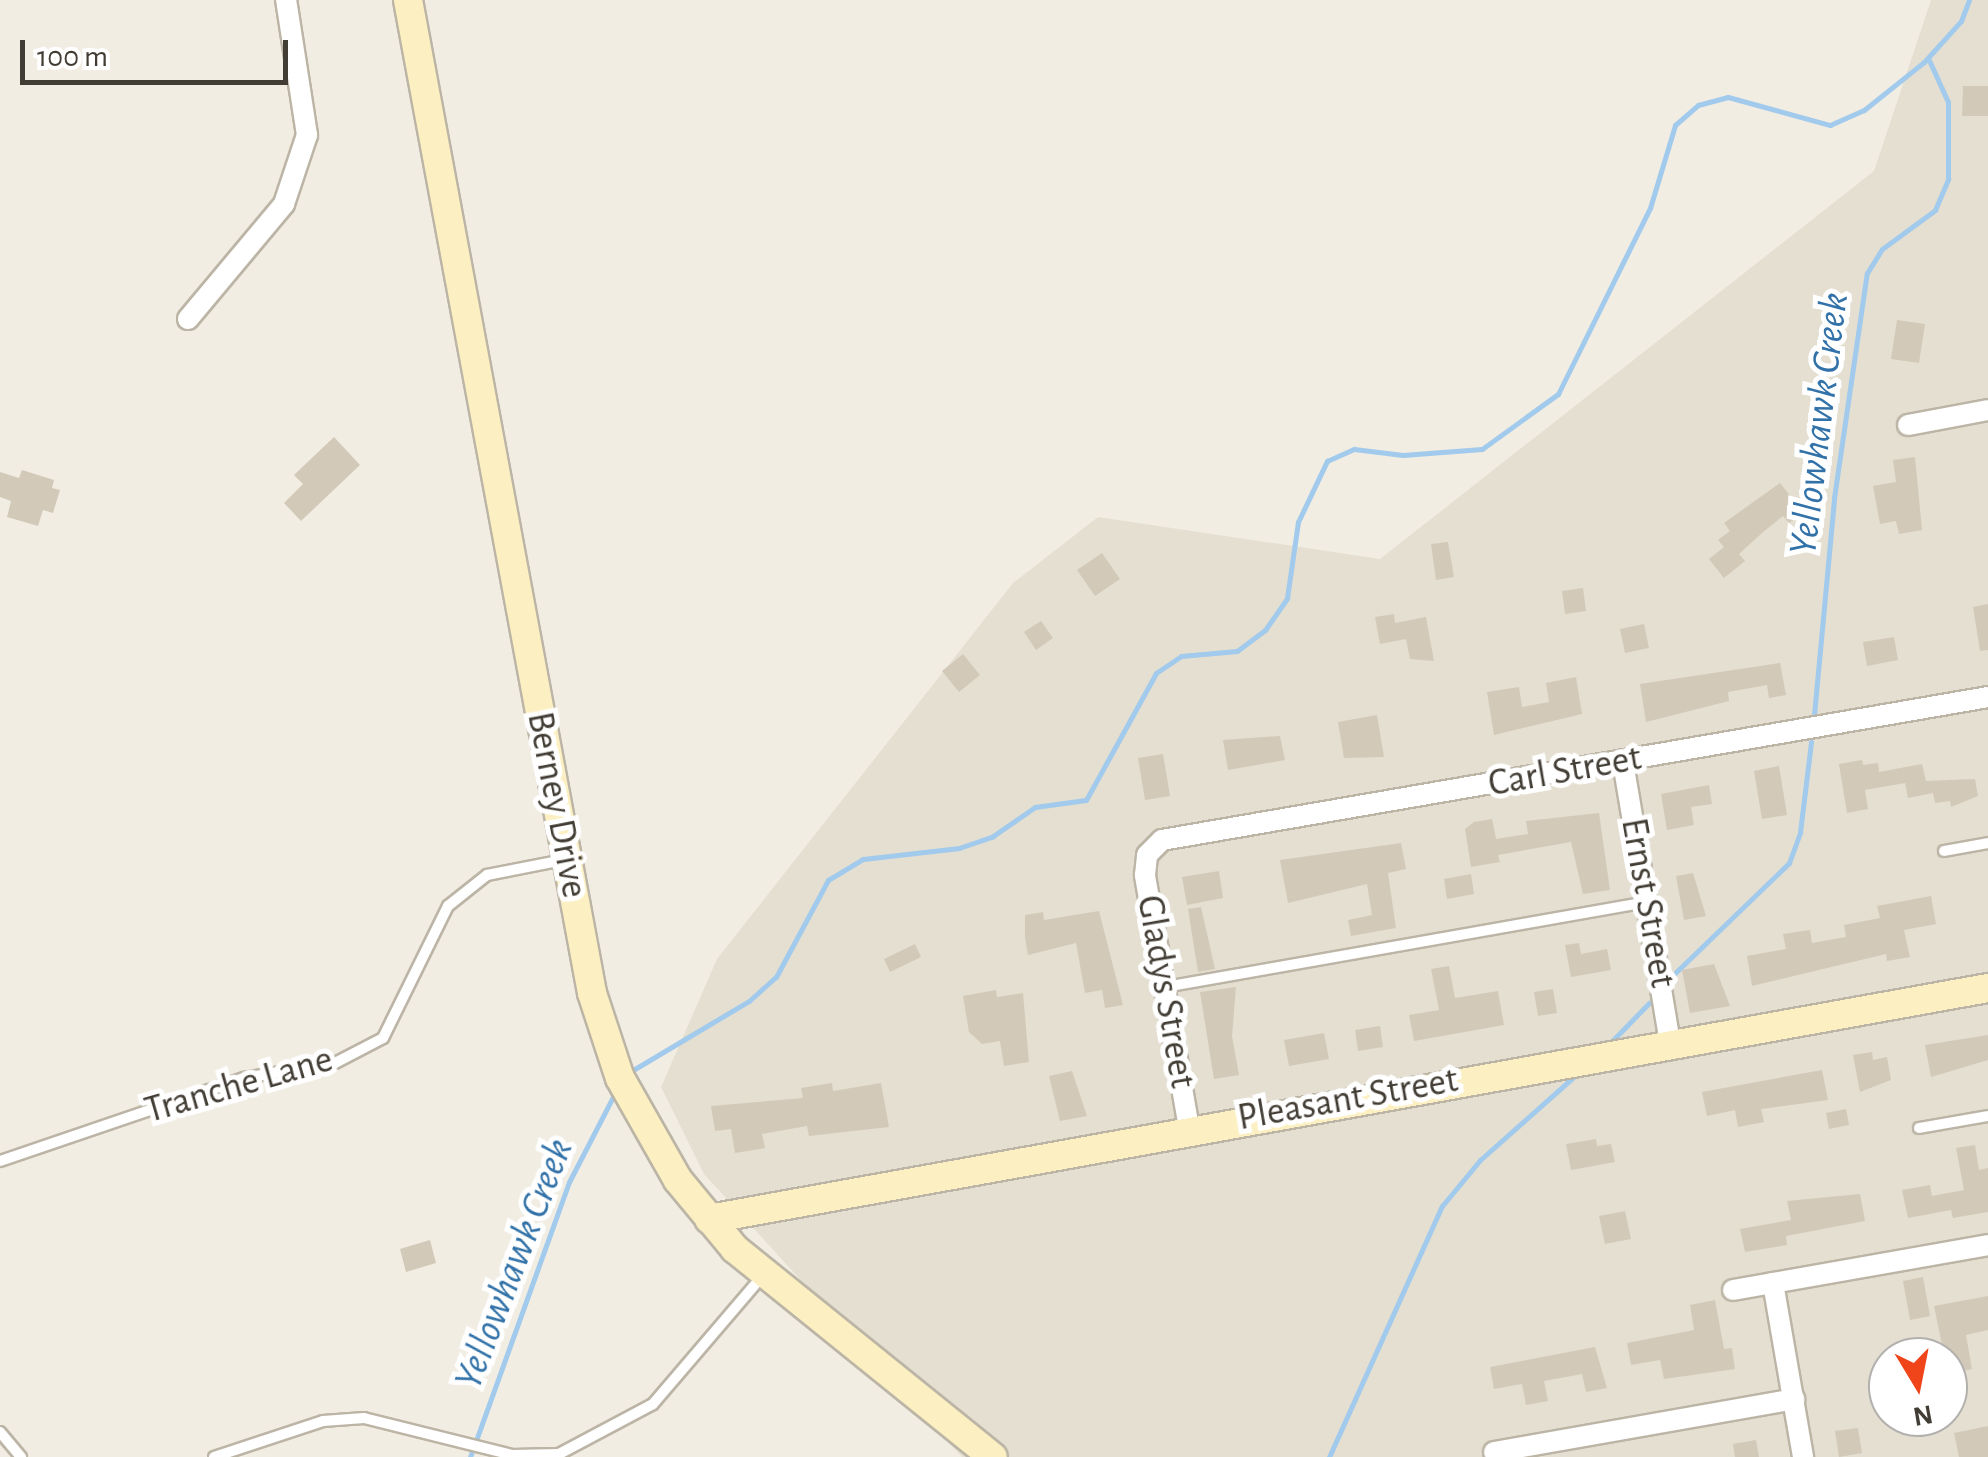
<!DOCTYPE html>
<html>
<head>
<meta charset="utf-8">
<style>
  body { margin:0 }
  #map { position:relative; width:1988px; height:1457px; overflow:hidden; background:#f1ede3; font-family:"Alegreya Sans",sans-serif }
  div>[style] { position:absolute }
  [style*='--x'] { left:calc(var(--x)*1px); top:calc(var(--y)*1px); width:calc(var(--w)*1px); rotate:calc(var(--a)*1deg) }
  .residential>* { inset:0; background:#e4dfd1 }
  .stream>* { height:5px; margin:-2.5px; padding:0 2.5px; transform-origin:2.5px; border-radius:2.5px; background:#a1caec }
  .building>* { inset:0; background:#d2c9b9 }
  .roads { filter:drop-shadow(2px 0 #bcb5a6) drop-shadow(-2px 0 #bcb5a6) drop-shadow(0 2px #bcb5a6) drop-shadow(0 -2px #bcb5a6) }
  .lane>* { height:10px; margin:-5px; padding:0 5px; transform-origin:5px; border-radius:5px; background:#fff }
  .street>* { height:20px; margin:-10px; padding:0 10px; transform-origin:10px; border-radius:10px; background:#fff }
  .secondary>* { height:28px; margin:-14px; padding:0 14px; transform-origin:14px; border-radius:14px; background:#fcf0c2 }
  span { translate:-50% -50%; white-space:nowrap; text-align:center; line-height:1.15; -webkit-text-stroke:10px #fff; paint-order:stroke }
  .street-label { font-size:38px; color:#423d34 }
  .water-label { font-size:40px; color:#3272a8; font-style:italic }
  .north { position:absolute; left:1868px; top:1337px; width:100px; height:100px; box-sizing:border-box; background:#fff; border:2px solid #b3b1ae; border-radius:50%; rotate:170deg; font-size:28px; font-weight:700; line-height:40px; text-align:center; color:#423d34 }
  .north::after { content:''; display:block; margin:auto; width:35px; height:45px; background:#f0441a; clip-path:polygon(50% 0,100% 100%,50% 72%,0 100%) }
  .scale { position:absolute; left:20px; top:40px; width:268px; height:45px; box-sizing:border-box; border:5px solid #423d34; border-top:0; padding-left:12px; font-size:30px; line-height:35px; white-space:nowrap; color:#423d34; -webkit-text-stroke:8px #fff; paint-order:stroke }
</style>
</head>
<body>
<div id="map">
  <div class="residential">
    <div style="clip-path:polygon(evenodd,1931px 0,1988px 0,1988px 1457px,962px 1457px,704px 1174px,661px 1087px,717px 959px,1013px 583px,1098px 517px,1380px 559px,1874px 171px,1931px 0,1888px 1357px,1948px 1357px,1948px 1417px,1888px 1417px,1888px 1357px)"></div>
  </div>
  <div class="stream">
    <div style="--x:1814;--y:715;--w:218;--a:-84.7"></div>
    <div style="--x:1834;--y:498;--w:227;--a:-81.7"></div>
    <div style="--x:1867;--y:273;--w:28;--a:-58"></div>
    <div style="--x:1882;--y:249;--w:66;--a:-36.3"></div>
    <div style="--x:1935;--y:210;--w:34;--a:-67"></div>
    <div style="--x:1948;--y:179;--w:77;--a:-90"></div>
    <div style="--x:1948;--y:102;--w:48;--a:-114.4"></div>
    <div style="--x:1674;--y:974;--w:160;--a:-44"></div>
    <div style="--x:1789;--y:863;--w:33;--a:-70"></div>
    <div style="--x:1800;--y:832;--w:91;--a:-83"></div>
    <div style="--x:1612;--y:1041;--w:53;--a:-45.8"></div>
    <div style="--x:628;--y:1073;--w:141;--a:-30.8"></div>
    <div style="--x:749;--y:1001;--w:36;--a:-42"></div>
    <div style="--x:776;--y:977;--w:110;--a:-61.8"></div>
    <div style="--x:828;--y:880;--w:41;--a:-31"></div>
    <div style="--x:863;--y:859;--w:97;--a:-6.5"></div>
    <div style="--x:959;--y:848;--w:36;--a:-19"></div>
    <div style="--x:993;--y:836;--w:51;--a:-34.6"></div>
    <div style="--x:1035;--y:807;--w:51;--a:-7.8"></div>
    <div style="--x:1086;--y:800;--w:145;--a:-61.1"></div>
    <div style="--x:1156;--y:673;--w:30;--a:-34"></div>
    <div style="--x:1181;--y:656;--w:56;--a:-5.1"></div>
    <div style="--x:1237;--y:651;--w:35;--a:-37"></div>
    <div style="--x:1265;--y:630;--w:39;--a:-55"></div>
    <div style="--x:1287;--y:598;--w:77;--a:-81.8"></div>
    <div style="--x:1298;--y:522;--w:68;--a:-64.6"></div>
    <div style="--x:1327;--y:461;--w:30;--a:-24"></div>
    <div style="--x:1354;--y:449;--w:49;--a:7"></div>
    <div style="--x:1403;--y:455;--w:79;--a:-4.3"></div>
    <div style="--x:1482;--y:449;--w:94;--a:-35.9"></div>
    <div style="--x:1558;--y:394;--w:208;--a:-63.7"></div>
    <div style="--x:1650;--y:208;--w:87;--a:-73.2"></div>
    <div style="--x:1675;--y:125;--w:30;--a:-41"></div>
    <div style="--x:1698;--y:105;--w:31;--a:-15"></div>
    <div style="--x:1728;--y:97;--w:106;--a:15.4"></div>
    <div style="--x:1830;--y:125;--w:37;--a:-24"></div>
    <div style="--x:1864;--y:110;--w:77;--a:-38.7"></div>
    <div style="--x:1924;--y:62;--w:55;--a:-47.9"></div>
    <div style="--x:1961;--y:21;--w:22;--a:-69"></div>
    <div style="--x:470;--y:1457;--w:292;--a:-70.2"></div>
    <div style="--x:569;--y:1182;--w:100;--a:-62.7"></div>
    <div style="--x:1329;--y:1457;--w:275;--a:-65.8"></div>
    <div style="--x:1442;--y:1206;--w:60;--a:-50.4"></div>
    <div style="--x:1480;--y:1160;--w:132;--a:-41.6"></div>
  </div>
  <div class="building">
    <div style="clip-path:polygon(1963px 86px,1988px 86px,1988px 116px,1962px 116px)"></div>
    <div style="clip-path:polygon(1897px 320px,1925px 324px,1919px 363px,1891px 359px)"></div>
    <div style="clip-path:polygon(334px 437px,360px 465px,301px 521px,284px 503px,303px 484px,294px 475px)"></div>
    <div style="clip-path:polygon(1915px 457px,1922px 530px,1899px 534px,1896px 521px,1880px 524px,1873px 486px,1896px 482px,1893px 460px)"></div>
    <div style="clip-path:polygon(22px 470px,54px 480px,52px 488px,60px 490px,53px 513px,43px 510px,38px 526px,7px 517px,11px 501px,0 497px,0 472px,19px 478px)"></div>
    <div style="clip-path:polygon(1780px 483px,1803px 512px,1789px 523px,1783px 516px,1762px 533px,1739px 554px,1745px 561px,1724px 578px,1709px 559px,1724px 547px,1718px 540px,1730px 531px,1724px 523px)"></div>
    <div style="clip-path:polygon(1448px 542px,1454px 577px,1436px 580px,1431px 544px)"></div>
    <div style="clip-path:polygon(1102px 553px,1120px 579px,1095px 596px,1077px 570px)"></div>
    <div style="clip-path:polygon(1583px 588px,1586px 611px,1565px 614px,1562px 591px)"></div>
    <div style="clip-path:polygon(1988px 604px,1988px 650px,1980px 651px,1973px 607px)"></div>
    <div style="clip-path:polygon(1394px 614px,1395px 623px,1426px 617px,1434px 661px,1410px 659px,1406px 639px,1380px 644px,1375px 617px)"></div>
    <div style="clip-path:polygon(1041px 621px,1053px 638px,1036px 650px,1024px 632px)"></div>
    <div style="clip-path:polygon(1644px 624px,1649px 648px,1625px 653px,1620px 629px)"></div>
    <div style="clip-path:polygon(1894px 637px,1898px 660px,1867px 666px,1863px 642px)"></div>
    <div style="clip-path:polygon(963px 654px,980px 675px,959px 692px,942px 671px)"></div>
    <div style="clip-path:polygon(1780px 663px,1786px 695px,1769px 698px,1767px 685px,1728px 692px,1729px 701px,1646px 722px,1640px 684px)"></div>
    <div style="clip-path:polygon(1576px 677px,1582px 714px,1494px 735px,1487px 692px,1519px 687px,1522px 707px,1549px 702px,1546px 683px)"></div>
    <div style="clip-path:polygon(1377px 715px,1384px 757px,1344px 758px,1338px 722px)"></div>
    <div style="clip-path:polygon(1280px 736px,1285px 760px,1228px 770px,1223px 740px)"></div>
    <div style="clip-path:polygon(1163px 754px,1170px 796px,1145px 800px,1138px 758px)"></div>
    <div style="clip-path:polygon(1862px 760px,1863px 765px,1878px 763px,1879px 772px,1922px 764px,1926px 781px,1975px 779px,1978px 796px,1951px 807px,1950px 801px,1935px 803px,1933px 793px,1908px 798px,1905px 783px,1865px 790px,1868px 809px,1847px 813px,1839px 764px)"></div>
    <div style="clip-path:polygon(1779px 766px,1787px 815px,1762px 819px,1754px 771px)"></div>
    <div style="clip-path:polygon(1709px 785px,1712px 804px,1691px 807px,1694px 825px,1667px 830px,1661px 794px)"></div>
    <div style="clip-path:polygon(1599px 813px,1610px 890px,1583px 894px,1571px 842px,1498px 855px,1500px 862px,1471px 867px,1465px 829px,1474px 822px,1492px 819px,1496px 839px,1528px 834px,1526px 821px)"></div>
    <div style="clip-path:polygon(1401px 843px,1406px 869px,1388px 873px,1396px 928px,1351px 936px,1348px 920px,1372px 915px,1367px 884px,1288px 903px,1280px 860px)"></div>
    <div style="clip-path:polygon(1219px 871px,1223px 898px,1187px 905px,1182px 877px)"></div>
    <div style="clip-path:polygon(1693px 873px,1706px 916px,1684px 920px,1676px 876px)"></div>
    <div style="clip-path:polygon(1471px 874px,1474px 894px,1447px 899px,1444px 879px)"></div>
    <div style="clip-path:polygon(1931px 896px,1936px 924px,1904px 930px,1910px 957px,1887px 961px,1886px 954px,1752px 986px,1747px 956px,1786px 949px,1783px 934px,1810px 930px,1812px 943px,1846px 937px,1844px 925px,1880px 918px,1877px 906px)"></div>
    <div style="clip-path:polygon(1201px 907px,1215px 969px,1198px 972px,1188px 909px)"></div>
    <div style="clip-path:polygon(1099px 911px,1123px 1005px,1105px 1008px,1102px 990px,1085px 993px,1076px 943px,1028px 955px,1025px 938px,1025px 915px,1043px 912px,1044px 920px)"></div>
    <div style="clip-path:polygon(1579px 943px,1581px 954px,1607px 949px,1611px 970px,1571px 977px,1565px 945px)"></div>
    <div style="clip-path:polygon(915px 944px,921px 957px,890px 972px,884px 959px)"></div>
    <div style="clip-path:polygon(1714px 964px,1730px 1006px,1690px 1013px,1682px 970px)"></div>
    <div style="clip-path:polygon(1449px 966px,1455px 998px,1498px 991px,1504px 1025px,1414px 1041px,1409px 1015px,1439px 1010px,1431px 969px)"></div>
    <div style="clip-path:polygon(1236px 987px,1232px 1036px,1239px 1075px,1214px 1079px,1200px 992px)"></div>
    <div style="clip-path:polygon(1553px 989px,1557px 1013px,1538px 1016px,1534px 992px)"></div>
    <div style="clip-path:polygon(996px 990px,997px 997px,1023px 993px,1029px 1062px,1004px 1066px,1000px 1041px,982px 1044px,969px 1032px,963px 996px)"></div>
    <div style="clip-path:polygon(1380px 1026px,1383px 1047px,1358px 1051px,1355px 1030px)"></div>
    <div style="clip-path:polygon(1324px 1033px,1329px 1059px,1289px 1066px,1284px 1040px)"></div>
    <div style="clip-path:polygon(1988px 1035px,1988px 1060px,1931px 1077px,1925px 1045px)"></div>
    <div style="clip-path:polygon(1872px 1052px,1873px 1060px,1887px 1057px,1891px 1080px,1860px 1092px,1853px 1055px)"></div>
    <div style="clip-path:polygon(1822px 1070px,1828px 1100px,1761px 1109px,1764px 1122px,1738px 1127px,1735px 1110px,1707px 1116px,1702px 1092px)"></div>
    <div style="clip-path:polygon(1072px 1071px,1087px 1116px,1060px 1121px,1049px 1076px)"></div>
    <div style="clip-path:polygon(832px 1083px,833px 1091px,881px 1083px,889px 1127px,809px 1136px,807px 1126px,762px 1134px,765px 1148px,735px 1153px,731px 1129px,715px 1131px,711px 1106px,803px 1098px,801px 1088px)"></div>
    <div style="clip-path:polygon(1846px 1109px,1849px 1125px,1829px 1129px,1826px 1113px)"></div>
    <div style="clip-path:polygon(1596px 1139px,1597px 1146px,1611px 1144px,1615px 1162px,1571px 1170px,1566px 1144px)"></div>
    <div style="clip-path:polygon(1975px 1145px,1979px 1170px,1988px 1168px,1988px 1212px,1953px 1218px,1951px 1210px,1908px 1218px,1902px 1190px,1930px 1185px,1932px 1196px,1964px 1190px,1956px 1148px)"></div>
    <div style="clip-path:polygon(1860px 1194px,1865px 1221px,1786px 1236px,1787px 1245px,1745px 1252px,1740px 1229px,1791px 1220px,1787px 1201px)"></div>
    <div style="clip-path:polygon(1625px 1211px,1631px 1239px,1605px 1244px,1599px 1216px)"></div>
    <div style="clip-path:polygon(430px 1240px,436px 1263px,406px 1272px,400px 1249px)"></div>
    <div style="clip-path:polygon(1923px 1277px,1930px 1316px,1910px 1320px,1903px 1281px)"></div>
    <div style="clip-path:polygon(1988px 1296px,1988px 1330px,1966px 1335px,1972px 1369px,1948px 1374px,1934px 1306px)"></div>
    <div style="clip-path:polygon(1715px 1300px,1724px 1349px,1732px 1348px,1735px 1369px,1664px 1379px,1660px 1360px,1631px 1365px,1627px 1343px,1694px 1330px,1690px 1305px)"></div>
    <div style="clip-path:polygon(1595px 1347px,1607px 1388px,1586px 1392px,1582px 1374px,1544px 1381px,1548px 1401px,1526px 1405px,1522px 1384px,1494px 1389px,1490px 1367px)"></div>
    <div style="clip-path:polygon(1988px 1426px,1988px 1457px,1959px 1457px,1954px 1433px)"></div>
    <div style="clip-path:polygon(1858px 1428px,1862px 1453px,1839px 1457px,1835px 1431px)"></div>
    <div style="clip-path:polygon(1756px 1440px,1759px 1457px,1735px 1457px,1733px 1444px)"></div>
  </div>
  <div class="roads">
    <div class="lane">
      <div style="--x:1944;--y:851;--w:45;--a:-10.3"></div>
      <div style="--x:1165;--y:987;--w:488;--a:-10"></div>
      <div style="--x:1919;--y:1128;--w:70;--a:-9.9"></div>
      <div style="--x:0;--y:1161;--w:258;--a:-18.8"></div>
      <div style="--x:244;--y:1078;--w:92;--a:-9.4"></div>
      <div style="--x:335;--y:1063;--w:54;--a:-27.5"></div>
      <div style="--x:383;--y:1038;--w:147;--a:-63.8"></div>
      <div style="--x:448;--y:906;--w:50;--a:-38.5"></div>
      <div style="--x:487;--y:875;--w:77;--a:-11.2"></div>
      <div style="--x:0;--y:1432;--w:33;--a:50"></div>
      <div style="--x:214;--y:1457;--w:115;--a:-18.3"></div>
      <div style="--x:323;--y:1421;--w:41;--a:-4.2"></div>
      <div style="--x:364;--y:1418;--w:153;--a:14"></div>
      <div style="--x:512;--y:1455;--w:47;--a:-1.2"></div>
      <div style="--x:559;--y:1454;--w:106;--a:-28"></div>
      <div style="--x:653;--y:1404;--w:170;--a:-49.5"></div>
    </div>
    <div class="street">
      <div style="--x:188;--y:319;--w:150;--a:-50.1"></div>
      <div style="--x:284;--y:204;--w:73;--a:-71.6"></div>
      <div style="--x:307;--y:135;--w:137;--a:-98.8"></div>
      <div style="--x:1908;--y:425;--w:81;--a:-10.6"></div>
      <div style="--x:1623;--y:762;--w:286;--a:80.5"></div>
      <div style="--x:1189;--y:1128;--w:257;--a:-99.9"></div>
      <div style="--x:1145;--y:875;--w:20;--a:-84"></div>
      <div style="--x:1147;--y:855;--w:21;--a:-45"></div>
      <div style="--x:1162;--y:840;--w:838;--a:-9.82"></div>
      <div style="--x:1773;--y:1283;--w:177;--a:80.2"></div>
      <div style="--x:1733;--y:1290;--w:259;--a:-10"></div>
      <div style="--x:1494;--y:1452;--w:305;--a:-10"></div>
    </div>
    <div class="secondary">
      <div style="--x:408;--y:0;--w:1010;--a:79.5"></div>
      <div style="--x:592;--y:993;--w:89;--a:71.8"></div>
      <div style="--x:620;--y:1078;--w:117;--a:60.4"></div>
      <div style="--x:678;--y:1180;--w:89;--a:50.4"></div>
      <div style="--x:735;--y:1249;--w:331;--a:38.9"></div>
      <div style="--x:709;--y:1219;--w:1300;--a:-10.24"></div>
    </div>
  </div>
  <div class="street-label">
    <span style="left:1565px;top:772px;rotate:-10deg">Carl Street</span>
    <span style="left:556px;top:805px;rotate:79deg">Berney Drive</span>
    <span style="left:1647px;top:903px;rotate:80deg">Ernst Street</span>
    <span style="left:1165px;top:992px;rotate:80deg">Gladys Street</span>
    <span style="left:239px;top:1086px;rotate:-16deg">Tranche Lane</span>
    <span style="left:1348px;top:1100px;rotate:-10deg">Pleasant Street</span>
  </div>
  <div class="water-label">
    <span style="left:1819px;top:424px;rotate:-83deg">Yellowhawk Creek</span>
    <span style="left:514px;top:1264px;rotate:-69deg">Yellowhawk Creek</span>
  </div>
  <div class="north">N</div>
  <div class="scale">100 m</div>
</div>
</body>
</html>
